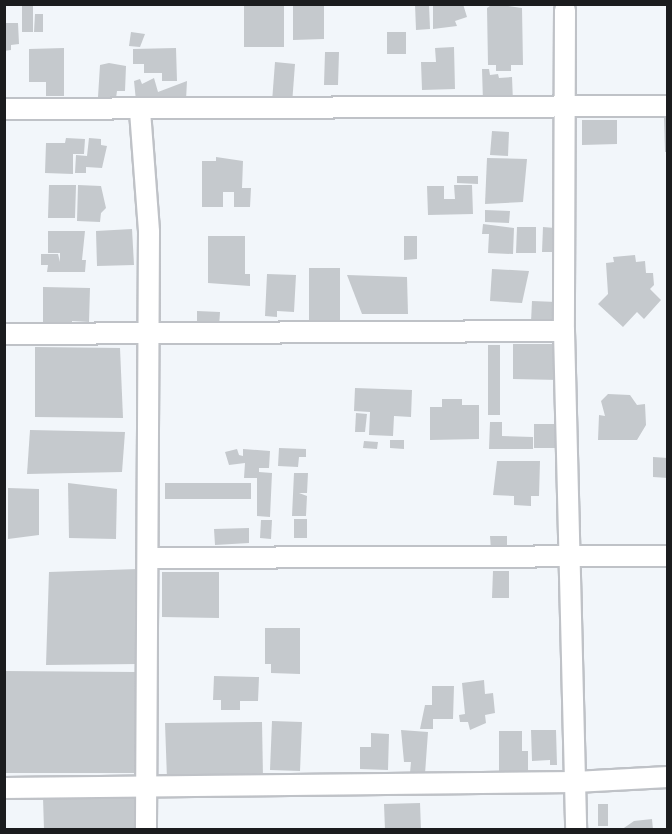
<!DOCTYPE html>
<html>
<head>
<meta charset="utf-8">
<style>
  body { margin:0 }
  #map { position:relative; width:672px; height:834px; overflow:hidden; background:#f2f6fa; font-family:Karla,sans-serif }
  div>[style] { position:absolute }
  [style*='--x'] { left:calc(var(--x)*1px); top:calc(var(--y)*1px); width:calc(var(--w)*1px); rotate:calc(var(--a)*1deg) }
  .building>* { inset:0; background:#c5c9cd }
  .roads { filter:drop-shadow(2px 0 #bfc2c7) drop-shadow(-2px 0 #bfc2c7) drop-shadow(0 2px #bfc2c7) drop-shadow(0 -2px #bfc2c7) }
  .minor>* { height:20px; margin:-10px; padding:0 10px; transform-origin:10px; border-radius:10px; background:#fff }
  span { translate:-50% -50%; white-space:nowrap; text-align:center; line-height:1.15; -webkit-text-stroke:4.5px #fff; paint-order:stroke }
  .frame { position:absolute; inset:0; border:6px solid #1b1c1e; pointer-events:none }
</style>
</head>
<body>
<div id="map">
  <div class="building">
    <div style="clip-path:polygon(22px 4px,33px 4px,33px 32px,22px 32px)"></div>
    <div style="clip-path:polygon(293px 4px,324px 4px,324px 39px,293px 40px)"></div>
    <div style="clip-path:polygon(415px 4px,429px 4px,430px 29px,416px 30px)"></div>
    <div style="clip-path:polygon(433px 4px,463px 4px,467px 17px,455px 21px,457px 26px,433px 29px)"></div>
    <div style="clip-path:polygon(493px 4px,522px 8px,523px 65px,511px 65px,511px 71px,496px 71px,496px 65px,488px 65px,487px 8px)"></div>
    <div style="clip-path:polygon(244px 6px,284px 6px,284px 47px,244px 47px)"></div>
    <div style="clip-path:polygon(35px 14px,43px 14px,43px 32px,34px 32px)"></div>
    <div style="clip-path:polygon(4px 23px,18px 23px,19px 44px,11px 45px,11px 50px,4px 51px)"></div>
    <div style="clip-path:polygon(131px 32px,145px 34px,140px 47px,129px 46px)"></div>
    <div style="clip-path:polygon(387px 32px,406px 32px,406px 54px,387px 54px)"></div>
    <div style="clip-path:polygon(454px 47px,455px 89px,422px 90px,421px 62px,436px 62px,435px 48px)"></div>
    <div style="clip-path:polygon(64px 48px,64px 96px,46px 96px,46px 82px,29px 82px,29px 49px)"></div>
    <div style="clip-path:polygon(176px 48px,177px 81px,162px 81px,162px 73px,144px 73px,144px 64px,133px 64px,133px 49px)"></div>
    <div style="clip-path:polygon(325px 52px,339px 52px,338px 85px,324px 85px)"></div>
    <div style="clip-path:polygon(275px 62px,295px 64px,292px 104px,272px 102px)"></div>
    <div style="clip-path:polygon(109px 63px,126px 66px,125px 91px,117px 91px,116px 98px,98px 97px,100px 65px)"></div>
    <div style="clip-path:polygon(482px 69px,489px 69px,490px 75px,498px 74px,499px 78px,512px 77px,513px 102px,483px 102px)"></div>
    <div style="clip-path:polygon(154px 78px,158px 92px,187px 81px,186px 100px,136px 101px,134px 81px,140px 79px,142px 84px)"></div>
    <div style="clip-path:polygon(664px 118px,668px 118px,668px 152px,665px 152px)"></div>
    <div style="clip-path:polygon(582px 120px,617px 120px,617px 144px,582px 145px)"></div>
    <div style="clip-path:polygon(492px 131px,509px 132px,508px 156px,490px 155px)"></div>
    <div style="clip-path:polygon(66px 138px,85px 139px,84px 154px,73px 154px,73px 174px,45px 173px,46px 143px,65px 143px)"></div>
    <div style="clip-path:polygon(89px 138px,101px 139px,101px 145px,107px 146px,102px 168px,86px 167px,86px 173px,75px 173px,76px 155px,87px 156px)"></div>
    <div style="clip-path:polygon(216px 157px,243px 161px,242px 188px,251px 188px,250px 207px,234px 207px,234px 192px,223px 192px,223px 207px,202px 207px,202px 161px,216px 161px)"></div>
    <div style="clip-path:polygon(487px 158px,527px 159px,523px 202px,485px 204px)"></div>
    <div style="clip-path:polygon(457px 176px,478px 176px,478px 184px,457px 183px)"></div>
    <div style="clip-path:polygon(49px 185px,76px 185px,75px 218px,48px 218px)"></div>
    <div style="clip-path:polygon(78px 185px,101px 186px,106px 208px,101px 213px,100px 222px,77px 221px)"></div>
    <div style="clip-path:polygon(454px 185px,472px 185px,473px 214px,428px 215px,427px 186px,444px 186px,444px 199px,455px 199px)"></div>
    <div style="clip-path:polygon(485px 210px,510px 211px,509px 223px,485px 222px)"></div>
    <div style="clip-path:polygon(483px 224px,514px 228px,513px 254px,488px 253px,489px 234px,482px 234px)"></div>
    <div style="clip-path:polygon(517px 227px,536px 227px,536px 253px,516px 253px)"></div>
    <div style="clip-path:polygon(543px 227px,555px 228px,554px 252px,542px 252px)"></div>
    <div style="clip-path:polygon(132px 229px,134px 265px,97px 266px,96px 231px)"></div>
    <div style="clip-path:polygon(48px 231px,85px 231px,82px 260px,86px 260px,85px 272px,47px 272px,48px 265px,41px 265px,41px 254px,58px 254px,60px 262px,60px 253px,48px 253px)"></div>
    <div style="clip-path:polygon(208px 236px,245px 236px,245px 274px,250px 274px,250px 286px,208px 283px)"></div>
    <div style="clip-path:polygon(404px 236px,417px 236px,417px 259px,404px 260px)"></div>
    <div style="clip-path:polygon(635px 255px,636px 262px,645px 261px,646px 273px,653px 273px,654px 285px,650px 289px,661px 300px,644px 319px,637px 312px,623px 327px,598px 304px,608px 294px,606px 263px,614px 262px,613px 257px)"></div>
    <div style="clip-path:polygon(309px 268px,340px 268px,340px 322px,309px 322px)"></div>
    <div style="clip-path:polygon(492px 269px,529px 271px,522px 303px,490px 301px)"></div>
    <div style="clip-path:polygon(267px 274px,296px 275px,294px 312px,277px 311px,277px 317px,265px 316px)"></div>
    <div style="clip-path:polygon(347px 275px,407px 277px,408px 314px,362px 314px)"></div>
    <div style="clip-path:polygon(43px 287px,90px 288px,89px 322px,72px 321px,72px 330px,43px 326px)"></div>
    <div style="clip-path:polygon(532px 301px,557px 302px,555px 324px,531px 322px)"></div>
    <div style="clip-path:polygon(197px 311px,220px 312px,219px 327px,197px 326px)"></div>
    <div style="clip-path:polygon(513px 344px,560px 344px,559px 380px,513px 379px)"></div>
    <div style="clip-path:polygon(488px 345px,500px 345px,500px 415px,488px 415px)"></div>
    <div style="clip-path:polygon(35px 347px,120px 348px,123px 418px,35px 417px)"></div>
    <div style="clip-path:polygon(355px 388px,412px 390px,411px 417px,394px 416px,393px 436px,369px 435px,370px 412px,354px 411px)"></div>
    <div style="clip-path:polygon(608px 394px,630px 395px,637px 405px,645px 404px,646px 425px,637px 440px,598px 440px,599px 415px,605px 416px,601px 401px)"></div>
    <div style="clip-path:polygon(442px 399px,462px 399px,462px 405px,479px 405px,479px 439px,430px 440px,430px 407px,442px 407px)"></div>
    <div style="clip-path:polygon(356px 413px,367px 414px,365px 432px,355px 432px)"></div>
    <div style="clip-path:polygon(490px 422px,502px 422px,502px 436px,533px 437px,533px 449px,489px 449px)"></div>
    <div style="clip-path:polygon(534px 424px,560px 424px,560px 448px,534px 448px)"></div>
    <div style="clip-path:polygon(30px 430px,125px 432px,122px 472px,27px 474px)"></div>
    <div style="clip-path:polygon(390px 440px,404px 440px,404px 449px,390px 448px)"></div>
    <div style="clip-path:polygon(364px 441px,378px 442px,377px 449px,363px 448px)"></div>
    <div style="clip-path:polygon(279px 448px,306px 449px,306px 457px,299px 457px,298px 467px,278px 466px)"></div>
    <div style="clip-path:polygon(237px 449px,239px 455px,243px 456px,243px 449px,270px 451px,269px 468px,259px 468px,259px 472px,272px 473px,270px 517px,257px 516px,257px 478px,244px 478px,245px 463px,229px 465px,225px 452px)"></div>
    <div style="clip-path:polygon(653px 457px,668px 458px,668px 478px,653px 477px)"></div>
    <div style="clip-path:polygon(497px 461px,540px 461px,539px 496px,531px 496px,531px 506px,514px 505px,514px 496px,493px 495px)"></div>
    <div style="clip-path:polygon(294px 473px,308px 473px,307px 493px,299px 493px,307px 496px,306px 516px,292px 516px)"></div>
    <div style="clip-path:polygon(68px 483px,117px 489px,116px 539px,69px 538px)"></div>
    <div style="clip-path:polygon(165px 483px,251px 483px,251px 499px,165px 499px)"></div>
    <div style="clip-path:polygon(8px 488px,39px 489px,39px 535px,8px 539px)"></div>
    <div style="clip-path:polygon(294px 519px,307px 519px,307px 538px,294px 538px)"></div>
    <div style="clip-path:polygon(261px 520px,272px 520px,271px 539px,260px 538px)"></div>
    <div style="clip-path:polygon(249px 528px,249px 543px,215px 545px,214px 529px)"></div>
    <div style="clip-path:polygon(490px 536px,507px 536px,507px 550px,491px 550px)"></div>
    <div style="clip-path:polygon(138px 569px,138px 664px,46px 665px,49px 572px)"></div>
    <div style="clip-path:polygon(493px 571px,509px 571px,509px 598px,492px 598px)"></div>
    <div style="clip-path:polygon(162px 572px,219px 572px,219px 618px,162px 617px)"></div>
    <div style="clip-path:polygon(265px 628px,300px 628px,300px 674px,271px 673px,271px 664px,265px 664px)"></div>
    <div style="clip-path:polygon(4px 671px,136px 672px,138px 773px,4px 773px)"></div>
    <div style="clip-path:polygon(214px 676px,259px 677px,258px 701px,240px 701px,240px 710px,221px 710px,221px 700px,213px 700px)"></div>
    <div style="clip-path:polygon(484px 680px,485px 694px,493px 693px,495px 713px,485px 715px,486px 723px,470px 730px,468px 722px,460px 722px,459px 715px,465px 714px,462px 683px)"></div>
    <div style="clip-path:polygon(432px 686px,454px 686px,453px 719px,433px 719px,433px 729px,420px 729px,425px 705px,432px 705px)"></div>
    <div style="clip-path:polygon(272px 721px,302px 722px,300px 771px,270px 770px)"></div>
    <div style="clip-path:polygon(262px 722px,263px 778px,167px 779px,165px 723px)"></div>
    <div style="clip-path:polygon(401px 730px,428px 732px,425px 774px,410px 773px,411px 762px,404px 762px)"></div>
    <div style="clip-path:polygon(531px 730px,556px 730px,557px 765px,550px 765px,550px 760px,532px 761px)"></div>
    <div style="clip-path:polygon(499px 731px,522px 731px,522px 751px,528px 751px,528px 772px,499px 772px)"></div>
    <div style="clip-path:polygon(371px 733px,389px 734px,388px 770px,360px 769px,360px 747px,371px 747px)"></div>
    <div style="clip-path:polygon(138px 797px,138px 830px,44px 830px,43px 798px)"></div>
    <div style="clip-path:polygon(420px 803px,421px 830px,385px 830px,384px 804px)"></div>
    <div style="clip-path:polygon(598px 804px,608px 804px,608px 826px,598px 826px)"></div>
    <div style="clip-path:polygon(652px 819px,653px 830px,621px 830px,634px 821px)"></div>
  </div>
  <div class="roads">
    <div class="minor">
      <div style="--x:565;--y:10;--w:321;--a:90.2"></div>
      <div style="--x:564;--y:331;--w:499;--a:88.6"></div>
      <div style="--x:4;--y:109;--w:664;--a:-0.26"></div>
      <div style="--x:140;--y:111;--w:121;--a:85.7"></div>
      <div style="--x:149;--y:232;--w:598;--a:90.29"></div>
      <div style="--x:4;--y:334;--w:560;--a:-0.31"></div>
      <div style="--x:148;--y:558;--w:520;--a:-0.22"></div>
      <div style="--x:4;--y:788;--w:571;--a:-0.6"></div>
      <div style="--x:575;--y:782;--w:93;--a:-3.1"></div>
    </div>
  </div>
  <div class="frame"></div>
</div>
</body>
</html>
